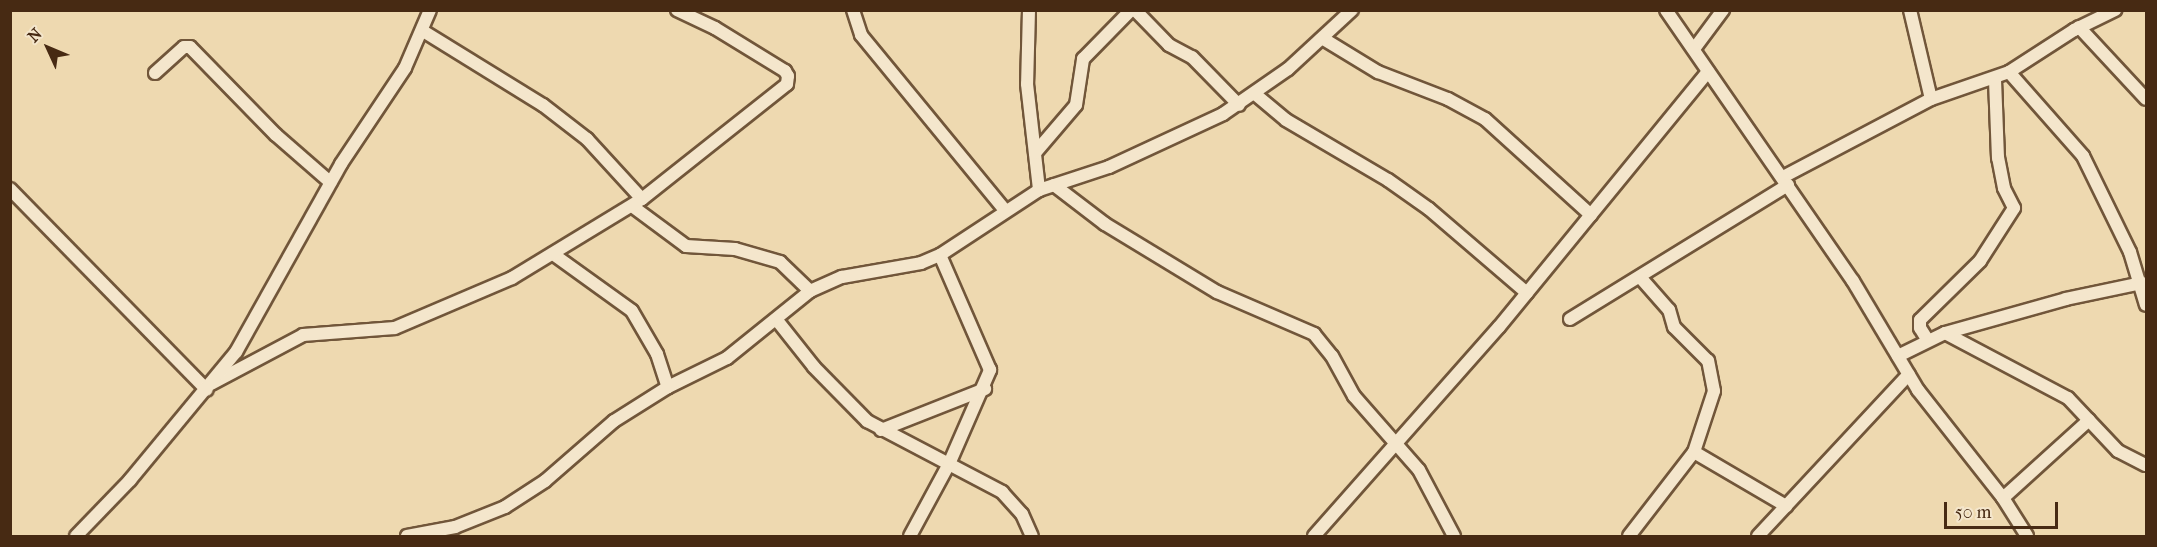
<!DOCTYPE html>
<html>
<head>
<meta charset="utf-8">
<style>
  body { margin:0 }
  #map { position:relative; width:2157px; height:547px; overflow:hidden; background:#eed9b0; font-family:"IM FELL French Canon",serif }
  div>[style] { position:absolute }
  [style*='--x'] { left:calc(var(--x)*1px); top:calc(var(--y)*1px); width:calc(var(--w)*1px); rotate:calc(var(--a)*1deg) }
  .roads { filter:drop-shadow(2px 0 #71563a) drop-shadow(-2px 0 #71563a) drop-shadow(0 2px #71563a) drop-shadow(0 -2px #71563a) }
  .minor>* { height:12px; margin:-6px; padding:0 6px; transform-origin:6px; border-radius:6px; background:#f4e6cc }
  span { translate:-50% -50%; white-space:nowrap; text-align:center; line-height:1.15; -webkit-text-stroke:5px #f4e6cc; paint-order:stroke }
  .frame { position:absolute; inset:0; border:12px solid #472a13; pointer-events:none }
  .north { position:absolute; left:18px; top:18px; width:60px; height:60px; -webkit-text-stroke:4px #f4e6cc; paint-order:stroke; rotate:314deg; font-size:16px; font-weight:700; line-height:24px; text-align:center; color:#472a13 }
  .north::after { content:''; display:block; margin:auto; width:21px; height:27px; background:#472a13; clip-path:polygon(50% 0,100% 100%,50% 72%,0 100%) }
  .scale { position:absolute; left:1944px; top:502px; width:114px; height:27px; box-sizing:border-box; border:3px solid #472a13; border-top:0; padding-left:8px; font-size:18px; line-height:21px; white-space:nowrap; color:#472a13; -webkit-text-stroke:4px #f4e6cc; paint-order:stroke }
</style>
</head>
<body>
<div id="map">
  <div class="roads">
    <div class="minor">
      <div style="--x:853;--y:10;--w:26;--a:72"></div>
      <div style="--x:861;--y:35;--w:227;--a:50.6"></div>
      <div style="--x:1029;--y:10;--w:74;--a:91.5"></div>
      <div style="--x:1027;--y:84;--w:107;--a:83.5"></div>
      <div style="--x:1135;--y:10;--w:49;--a:45.8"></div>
      <div style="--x:1169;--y:45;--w:26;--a:28"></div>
      <div style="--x:1192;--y:57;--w:67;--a:45.6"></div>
      <div style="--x:1666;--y:10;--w:329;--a:55.4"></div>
      <div style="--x:1853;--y:281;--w:127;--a:59.2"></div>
      <div style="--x:1918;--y:390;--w:137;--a:51.8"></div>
      <div style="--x:2003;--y:498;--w:45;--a:57.7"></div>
      <div style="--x:1910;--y:10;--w:91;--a:76.7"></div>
      <div style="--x:2079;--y:27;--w:98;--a:47.1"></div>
      <div style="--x:423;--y:31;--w:141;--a:31.7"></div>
      <div style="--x:543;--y:105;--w:56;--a:37.7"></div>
      <div style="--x:587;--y:139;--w:81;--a:47.5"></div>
      <div style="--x:1322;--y:38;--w:66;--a:31.3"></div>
      <div style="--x:1378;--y:72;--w:75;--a:21.1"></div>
      <div style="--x:1448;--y:99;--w:42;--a:28.4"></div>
      <div style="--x:1485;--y:119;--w:143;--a:42.2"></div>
      <div style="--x:1694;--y:49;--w:49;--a:-53.4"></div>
      <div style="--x:2009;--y:72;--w:112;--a:48.6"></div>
      <div style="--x:2083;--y:156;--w:107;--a:63.9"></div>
      <div style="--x:2130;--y:252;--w:55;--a:73.2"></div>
      <div style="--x:155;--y:73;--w:39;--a:-42"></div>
      <div style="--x:184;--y:47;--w:6;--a:0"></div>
      <div style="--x:190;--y:47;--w:123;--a:45.7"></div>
      <div style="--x:276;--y:135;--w:72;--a:41"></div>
      <div style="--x:1255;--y:94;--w:40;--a:40"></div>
      <div style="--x:1286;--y:120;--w:118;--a:30.5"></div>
      <div style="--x:1388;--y:180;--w:50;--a:35.3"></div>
      <div style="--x:1429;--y:209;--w:129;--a:40.6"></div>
      <div style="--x:1035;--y:153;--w:63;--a:-49.5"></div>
      <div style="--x:1076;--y:105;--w:47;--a:-81.3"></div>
      <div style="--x:1083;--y:59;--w:69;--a:-45.6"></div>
      <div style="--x:1783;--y:177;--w:167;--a:-27.8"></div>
      <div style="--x:1931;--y:99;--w:83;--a:-19.1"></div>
      <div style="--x:2009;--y:72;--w:77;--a:-32.9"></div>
      <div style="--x:2074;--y:30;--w:46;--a:-26"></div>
      <div style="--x:1054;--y:185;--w:64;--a:37.4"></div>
      <div style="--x:1105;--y:224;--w:131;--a:31.3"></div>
      <div style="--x:1217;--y:292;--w:106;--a:23.4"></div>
      <div style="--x:1314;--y:334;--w:28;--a:51"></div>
      <div style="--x:1332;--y:356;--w:46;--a:61.2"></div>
      <div style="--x:1354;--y:396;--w:98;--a:48.7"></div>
      <div style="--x:1419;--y:470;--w:75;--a:62.1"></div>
      <div style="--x:10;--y:189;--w:281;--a:45.6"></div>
      <div style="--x:632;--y:206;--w:67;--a:36.5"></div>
      <div style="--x:686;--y:246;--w:49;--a:3.5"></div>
      <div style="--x:735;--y:249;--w:47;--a:16.1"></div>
      <div style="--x:780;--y:262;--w:42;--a:44"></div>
      <div style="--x:553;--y:254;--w:97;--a:35.8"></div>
      <div style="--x:632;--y:311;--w:50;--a:59.8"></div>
      <div style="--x:657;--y:354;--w:35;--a:72"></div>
      <div style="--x:776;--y:319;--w:61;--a:51.6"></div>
      <div style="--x:814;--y:367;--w:76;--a:45.5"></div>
      <div style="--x:867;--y:421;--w:153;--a:27.7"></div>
      <div style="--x:1002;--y:492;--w:30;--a:48"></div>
      <div style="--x:1022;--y:514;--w:24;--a:66"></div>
      <div style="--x:1570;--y:319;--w:256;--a:-31.6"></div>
      <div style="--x:1945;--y:333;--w:139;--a:27.9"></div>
      <div style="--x:2068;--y:398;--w:73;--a:46.7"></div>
      <div style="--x:2118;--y:451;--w:31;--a:27"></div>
      <div style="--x:1927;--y:339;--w:13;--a:-122"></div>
      <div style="--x:1920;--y:328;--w:8;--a:-90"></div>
      <div style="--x:1920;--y:320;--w:84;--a:-44.5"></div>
      <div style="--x:1980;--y:261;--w:63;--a:-57.3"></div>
      <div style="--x:2014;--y:208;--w:22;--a:-117"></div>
      <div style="--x:2004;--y:188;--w:31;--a:-101"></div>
      <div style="--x:1998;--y:158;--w:78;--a:-92.2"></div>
      <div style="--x:1898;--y:356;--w:52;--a:-26.1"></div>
      <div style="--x:1945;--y:333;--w:126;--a:-15.7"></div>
      <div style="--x:2066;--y:299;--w:78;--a:-11.9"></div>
      <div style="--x:211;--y:384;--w:104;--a:-28"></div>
      <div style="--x:303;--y:335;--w:92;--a:-4.4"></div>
      <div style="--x:395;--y:328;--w:127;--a:-23.1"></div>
      <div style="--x:512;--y:278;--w:152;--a:-31.3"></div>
      <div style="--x:642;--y:199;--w:185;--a:-38.4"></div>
      <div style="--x:787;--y:84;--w:8;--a:-83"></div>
      <div style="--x:788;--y:76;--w:6;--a:-121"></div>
      <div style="--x:785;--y:71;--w:82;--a:-148.4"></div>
      <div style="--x:715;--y:28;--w:42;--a:-154.7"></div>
      <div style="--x:881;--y:430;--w:112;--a:-21.5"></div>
      <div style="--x:1694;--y:452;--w:107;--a:30.4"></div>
      <div style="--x:2003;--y:498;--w:116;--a:-42.2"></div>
      <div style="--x:76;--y:536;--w:78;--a:-46"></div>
      <div style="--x:130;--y:480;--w:166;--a:-50.4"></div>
      <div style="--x:236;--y:352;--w:215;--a:-60.8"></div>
      <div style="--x:341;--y:164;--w:115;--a:-56.3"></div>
      <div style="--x:405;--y:68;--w:63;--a:-66.7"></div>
      <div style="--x:407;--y:536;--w:49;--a:-10.6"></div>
      <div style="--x:455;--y:527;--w:54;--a:-21.8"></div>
      <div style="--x:505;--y:507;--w:48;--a:-33"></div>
      <div style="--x:545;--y:481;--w:91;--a:-41"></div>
      <div style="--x:614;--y:421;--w:64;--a:-32.2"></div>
      <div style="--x:668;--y:387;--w:66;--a:-26.2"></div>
      <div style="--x:727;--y:358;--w:107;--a:-38.9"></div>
      <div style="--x:810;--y:291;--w:35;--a:-24"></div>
      <div style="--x:842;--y:277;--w:80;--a:-10"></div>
      <div style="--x:921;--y:263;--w:21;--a:-23"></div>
      <div style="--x:940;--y:255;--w:118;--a:-33.3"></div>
      <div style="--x:1039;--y:190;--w:74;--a:-18.2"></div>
      <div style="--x:1109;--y:167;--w:126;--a:-24.9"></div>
      <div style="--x:1223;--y:114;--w:79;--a:-34.7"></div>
      <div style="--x:1288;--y:69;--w:87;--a:-42.7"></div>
      <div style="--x:910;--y:536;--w:82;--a:-61.6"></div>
      <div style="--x:949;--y:464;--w:103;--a:-66.4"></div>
      <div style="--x:990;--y:370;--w:125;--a:-113.5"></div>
      <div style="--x:1314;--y:536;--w:279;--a:-48.5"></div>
      <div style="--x:1499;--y:327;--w:330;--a:-50.7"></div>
      <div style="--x:1629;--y:536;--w:106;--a:-52.3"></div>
      <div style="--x:1694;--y:452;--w:64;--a:-71.8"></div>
      <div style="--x:1714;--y:391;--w:31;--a:-101"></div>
      <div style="--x:1708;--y:361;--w:48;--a:-135"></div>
      <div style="--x:1674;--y:327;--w:18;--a:-106"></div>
      <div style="--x:1669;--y:310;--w:44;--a:-131.3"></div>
      <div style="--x:1758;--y:536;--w:221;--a:-47"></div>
    </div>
  </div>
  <div class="frame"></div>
  <div class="north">N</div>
  <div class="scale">50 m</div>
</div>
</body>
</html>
